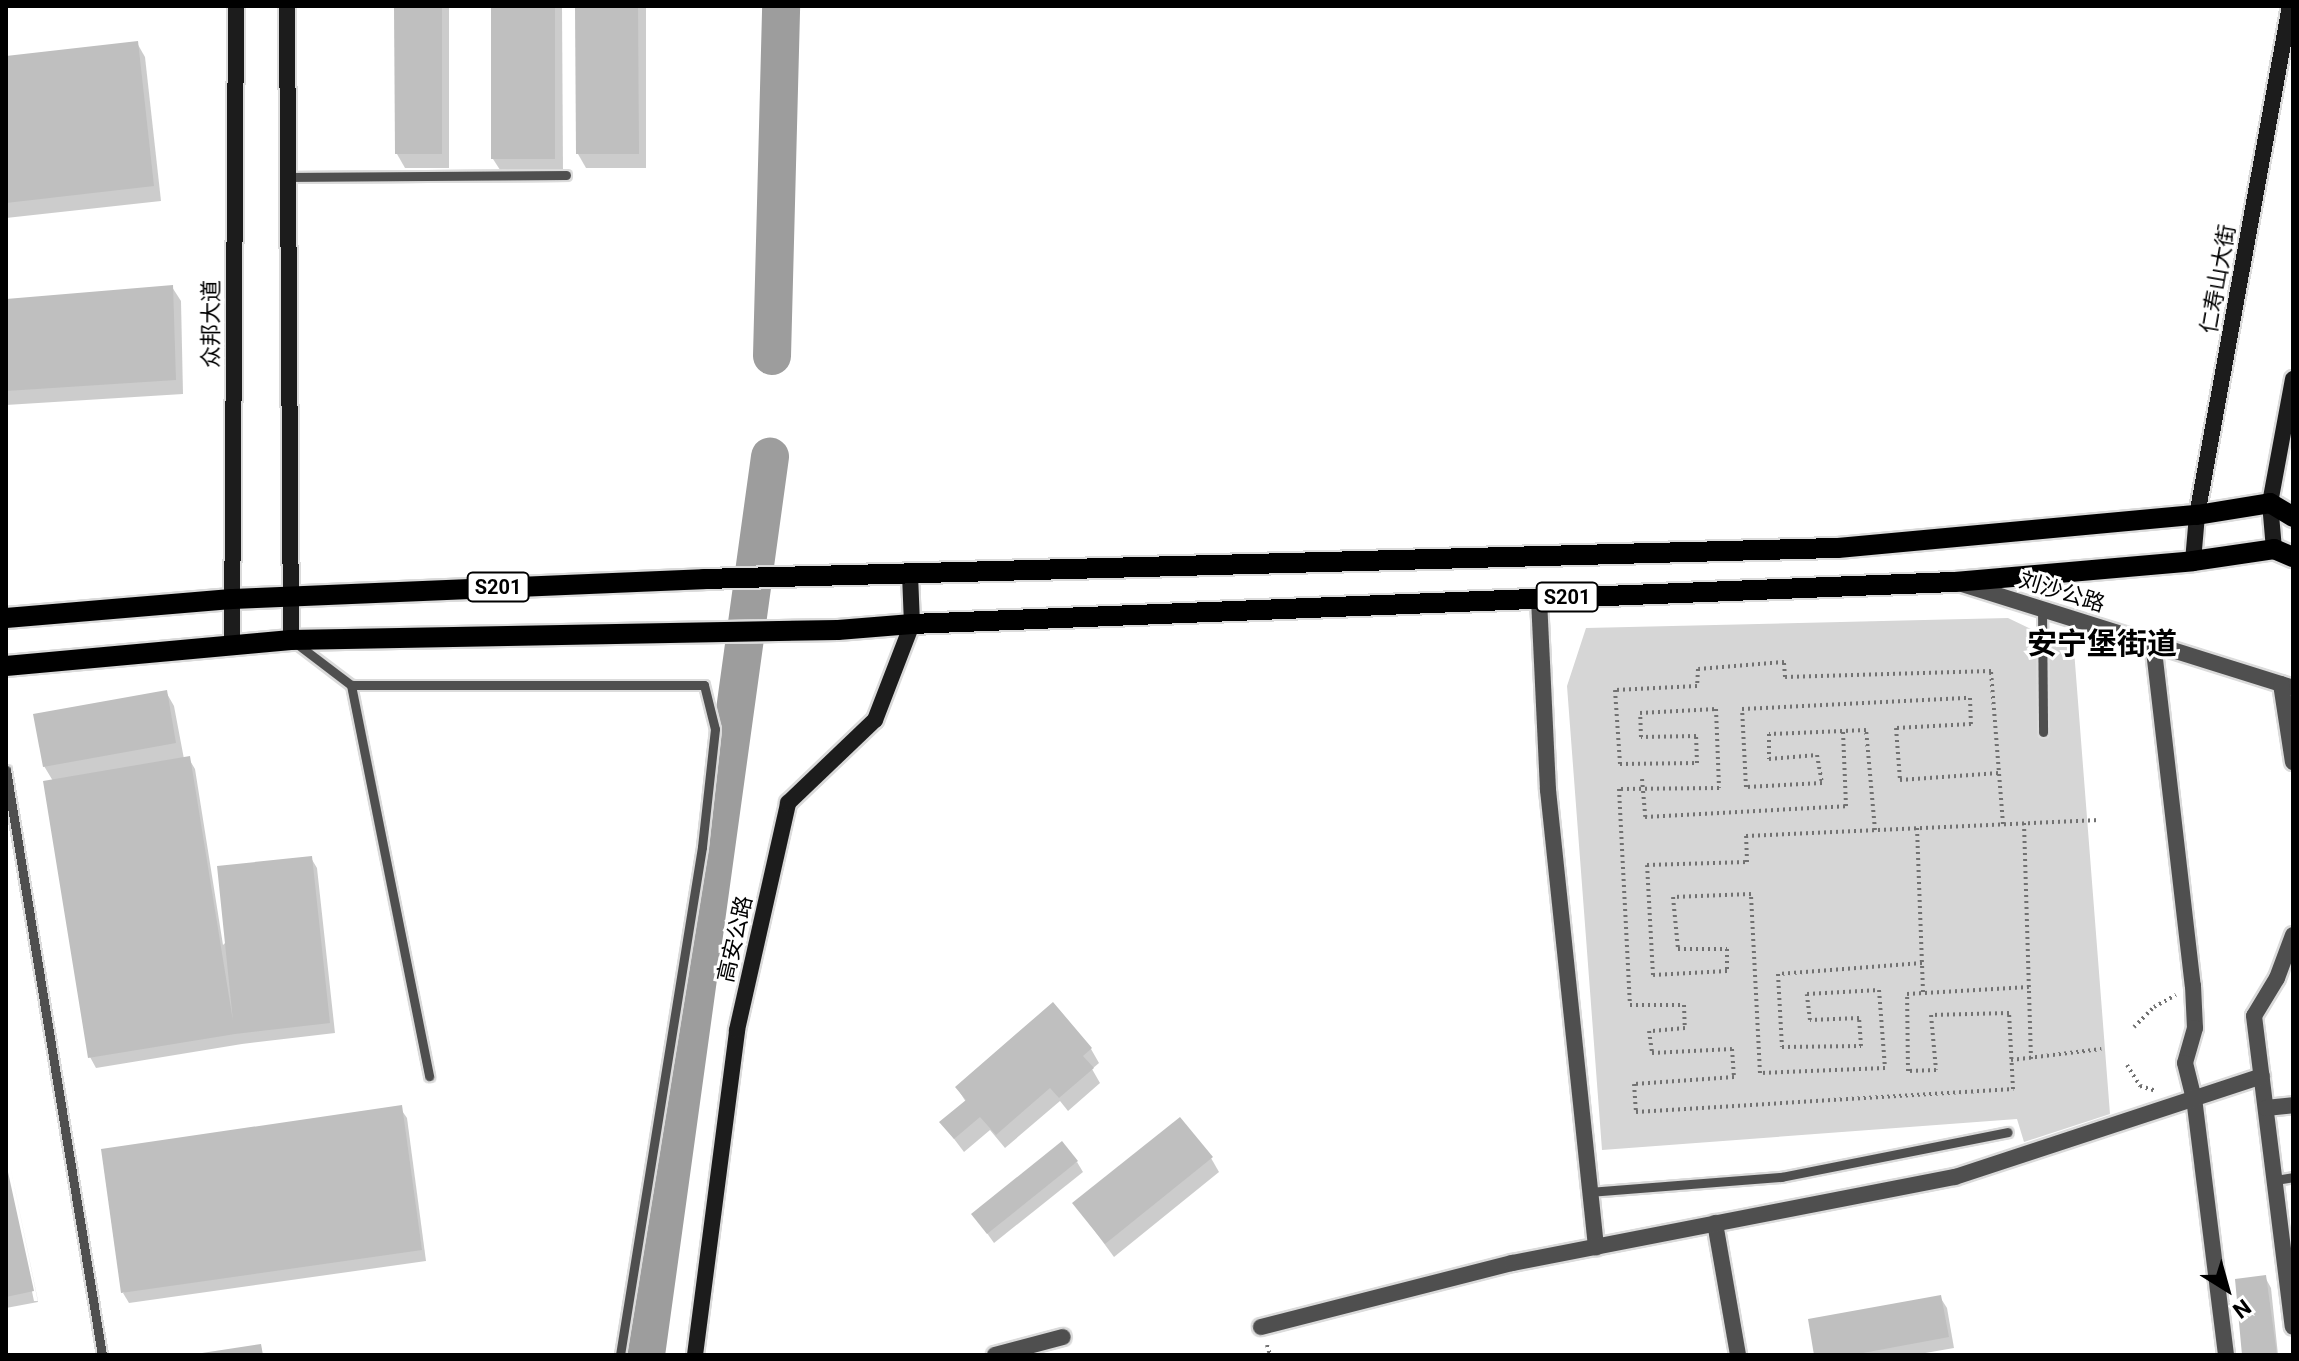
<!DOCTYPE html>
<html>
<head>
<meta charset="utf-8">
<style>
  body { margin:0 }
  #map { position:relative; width:2299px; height:1361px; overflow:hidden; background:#fff; font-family:Roboto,"Noto Sans SC",sans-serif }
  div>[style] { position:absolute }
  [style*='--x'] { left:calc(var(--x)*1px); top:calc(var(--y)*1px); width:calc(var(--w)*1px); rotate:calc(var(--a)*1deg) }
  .green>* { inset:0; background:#d6d6d6 }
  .shadow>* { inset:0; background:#0003 }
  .river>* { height:38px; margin:-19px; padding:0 19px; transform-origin:19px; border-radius:19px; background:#9d9d9d }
  .building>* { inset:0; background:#bfbfbf }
  .path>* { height:4px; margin-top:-2px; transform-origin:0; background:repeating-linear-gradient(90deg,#717171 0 2px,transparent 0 6px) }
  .roads { filter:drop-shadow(2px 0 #dbdbdb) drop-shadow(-2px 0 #dbdbdb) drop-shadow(0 2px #dbdbdb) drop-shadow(0 -2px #dbdbdb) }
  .lane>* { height:9px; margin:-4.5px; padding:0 4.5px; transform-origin:4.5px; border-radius:4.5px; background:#4f4f4f }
  .street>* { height:16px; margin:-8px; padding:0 8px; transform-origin:8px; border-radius:8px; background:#4f4f4f }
  .secondary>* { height:16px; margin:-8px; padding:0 8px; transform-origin:8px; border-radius:8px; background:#1c1c1c }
  .primary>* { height:20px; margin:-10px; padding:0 10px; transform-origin:10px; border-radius:10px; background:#000 }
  span { translate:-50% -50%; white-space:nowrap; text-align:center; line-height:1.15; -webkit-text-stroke:6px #fff; paint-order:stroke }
  .shield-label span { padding:2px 6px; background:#fff; border:2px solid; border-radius:6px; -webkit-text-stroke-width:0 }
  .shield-label { font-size:20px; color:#000; font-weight:700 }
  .street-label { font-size:22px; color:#000 }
  .district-label { font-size:30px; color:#000; font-weight:700 }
  .frame { position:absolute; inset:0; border:8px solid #000; pointer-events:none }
  .north { position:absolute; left:2187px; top:1249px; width:80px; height:80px; -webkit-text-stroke:6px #fff; paint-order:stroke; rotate:143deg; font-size:22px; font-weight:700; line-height:32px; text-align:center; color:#000 }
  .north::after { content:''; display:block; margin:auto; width:28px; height:36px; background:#000; clip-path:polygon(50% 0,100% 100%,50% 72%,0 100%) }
</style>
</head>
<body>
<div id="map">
  <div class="green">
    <div style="clip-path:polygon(2008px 618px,2074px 650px,2110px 1114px,2024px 1142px,2017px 1119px,1602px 1150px,1567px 686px,1586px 628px)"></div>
  </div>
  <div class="shadow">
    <div style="clip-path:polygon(396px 6px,449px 6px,449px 168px,405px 168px,397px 154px)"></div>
    <div style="clip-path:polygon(493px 6px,562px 6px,563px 172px,502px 173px,493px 159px)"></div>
    <div style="clip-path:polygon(577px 6px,646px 6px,646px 168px,586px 168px,578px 154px)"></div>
    <div style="clip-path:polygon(137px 43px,145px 57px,161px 201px,6px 218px,6px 58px)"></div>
    <div style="clip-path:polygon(172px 287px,181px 301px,183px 394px,6px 405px,6px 301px)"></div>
    <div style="clip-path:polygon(166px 692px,174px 706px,184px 759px,189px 759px,195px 769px,223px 945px,311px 858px,317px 868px,335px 1033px,242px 1044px,96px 1068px,90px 1057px,53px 781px,44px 766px)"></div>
    <div style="clip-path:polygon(1053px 1005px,1091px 1049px,1099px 1063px,1092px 1069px,1100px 1083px,1068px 1111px,1060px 1101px,1005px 1148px,990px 1130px,964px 1152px,942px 1123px,966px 1102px,957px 1088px)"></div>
    <div style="clip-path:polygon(400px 1108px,407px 1118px,426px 1261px,129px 1303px,123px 1293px)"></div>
    <div style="clip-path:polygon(6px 1145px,38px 1302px,6px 1308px,6px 1167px,34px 1301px,38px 1301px)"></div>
    <div style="clip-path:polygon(1211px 1158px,1219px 1172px,1114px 1257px,1075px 1204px)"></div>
    <div style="clip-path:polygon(1077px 1162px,1083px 1172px,994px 1243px,974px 1215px)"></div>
    <div style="clip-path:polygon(2265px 1277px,2271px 1288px,2278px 1355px,2244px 1355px)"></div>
    <div style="clip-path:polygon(1940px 1297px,1947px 1308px,1954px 1348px,1914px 1355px,1816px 1355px)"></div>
  </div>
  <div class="river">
    <div style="--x:772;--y:356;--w:350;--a:-88.5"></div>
    <div style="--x:646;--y:1355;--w:907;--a:-82.14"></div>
  </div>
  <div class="building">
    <div style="clip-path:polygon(394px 6px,442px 6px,442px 154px,395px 154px)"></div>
    <div style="clip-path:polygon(491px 6px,555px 6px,555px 159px,491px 159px)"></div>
    <div style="clip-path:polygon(575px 6px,638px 6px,639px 154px,576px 154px)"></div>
    <div style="clip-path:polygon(138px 41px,154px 186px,6px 203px,6px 56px)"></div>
    <div style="clip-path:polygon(173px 285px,176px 380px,6px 391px,6px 299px)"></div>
    <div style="clip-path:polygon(167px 690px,176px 743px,43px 767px,33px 714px)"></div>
    <div style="clip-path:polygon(190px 756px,233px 1021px,217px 866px,312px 856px,330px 1023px,235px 1034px,88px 1058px,43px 781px)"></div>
    <div style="clip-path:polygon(1053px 1002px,1092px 1048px,1083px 1056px,1094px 1068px,1059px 1098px,1050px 1088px,996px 1135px,980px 1117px,954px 1139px,939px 1122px,966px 1100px,955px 1087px)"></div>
    <div style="clip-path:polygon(402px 1105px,422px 1250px,121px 1293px,101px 1149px)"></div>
    <div style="clip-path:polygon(1180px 1117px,1213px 1157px,1105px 1244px,1072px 1203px)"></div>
    <div style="clip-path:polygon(1062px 1141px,1078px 1161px,987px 1234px,971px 1214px)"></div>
    <div style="clip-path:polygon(6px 1163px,34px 1291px,6px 1297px)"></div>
    <div style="clip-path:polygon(2266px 1275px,2277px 1355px,2242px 1355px,2235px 1279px)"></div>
    <div style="clip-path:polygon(1941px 1295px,1949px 1337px,1852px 1355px,1814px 1355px,1808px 1319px)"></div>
    <div style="clip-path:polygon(261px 1344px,263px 1355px,202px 1355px,202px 1353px)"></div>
  </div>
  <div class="path">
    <div style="--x:1642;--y:779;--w:38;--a:85"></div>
    <div style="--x:1645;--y:817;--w:201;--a:-3.1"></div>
    <div style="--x:1846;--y:806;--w:75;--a:-92.3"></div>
    <div style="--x:2024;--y:823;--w:236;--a:88.3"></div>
    <div style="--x:2003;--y:824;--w:153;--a:-94.5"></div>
    <div style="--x:1991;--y:671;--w:206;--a:178.3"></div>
    <div style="--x:1785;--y:677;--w:15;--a:-94"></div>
    <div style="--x:1784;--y:662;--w:86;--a:175.3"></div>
    <div style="--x:1698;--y:669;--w:17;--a:93"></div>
    <div style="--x:1697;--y:686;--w:82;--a:177.2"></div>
    <div style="--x:1615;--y:690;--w:74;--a:86.1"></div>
    <div style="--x:1620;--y:764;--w:77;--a:-0.7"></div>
    <div style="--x:1697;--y:763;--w:27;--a:-92"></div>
    <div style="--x:1696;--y:736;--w:55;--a:179"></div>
    <div style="--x:1641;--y:737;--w:24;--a:-92"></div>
    <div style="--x:1640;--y:713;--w:76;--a:-3"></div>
    <div style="--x:1716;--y:709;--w:79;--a:87.8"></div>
    <div style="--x:1719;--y:788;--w:100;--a:179.4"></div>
    <div style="--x:1619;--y:789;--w:216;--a:87.1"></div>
    <div style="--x:1630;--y:1005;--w:54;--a:0"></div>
    <div style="--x:1684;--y:1005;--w:23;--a:88"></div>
    <div style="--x:1685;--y:1028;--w:36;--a:175"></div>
    <div style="--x:1649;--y:1031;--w:22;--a:82"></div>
    <div style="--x:1652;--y:1053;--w:80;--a:-2.9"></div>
    <div style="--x:1732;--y:1049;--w:28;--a:86"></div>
    <div style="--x:1734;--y:1077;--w:100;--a:176"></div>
    <div style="--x:1634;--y:1084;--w:28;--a:86"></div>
    <div style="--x:1636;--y:1112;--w:378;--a:-3.5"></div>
    <div style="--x:2013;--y:1089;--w:76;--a:-93"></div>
    <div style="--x:2009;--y:1013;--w:78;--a:178.5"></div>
    <div style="--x:1931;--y:1015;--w:55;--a:84.8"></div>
    <div style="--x:1936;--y:1070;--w:28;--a:178"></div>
    <div style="--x:1908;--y:1071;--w:77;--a:-90.7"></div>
    <div style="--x:1907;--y:994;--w:122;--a:-3.3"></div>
    <div style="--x:1917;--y:828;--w:165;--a:87.9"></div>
    <div style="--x:1875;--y:830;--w:100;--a:-95.1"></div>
    <div style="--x:1866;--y:730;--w:97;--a:177.6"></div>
    <div style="--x:1769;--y:734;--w:25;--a:90"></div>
    <div style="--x:1769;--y:759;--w:48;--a:-4.8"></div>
    <div style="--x:1817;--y:755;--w:28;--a:80"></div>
    <div style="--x:1822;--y:783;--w:76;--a:177"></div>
    <div style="--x:1746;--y:787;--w:78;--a:-92.9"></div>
    <div style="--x:1742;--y:709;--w:228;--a:-2.8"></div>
    <div style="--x:1970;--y:698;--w:26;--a:88"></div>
    <div style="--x:1971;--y:724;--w:75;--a:176.9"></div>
    <div style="--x:1896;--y:728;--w:52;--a:85.6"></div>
    <div style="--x:1900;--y:780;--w:99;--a:-4"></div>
    <div style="--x:1922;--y:963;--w:144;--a:175.6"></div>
    <div style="--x:1778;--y:974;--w:73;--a:86.9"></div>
    <div style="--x:1782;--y:1047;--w:79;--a:-0.7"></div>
    <div style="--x:1861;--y:1046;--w:28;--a:-94"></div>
    <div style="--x:1859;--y:1018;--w:49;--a:177.7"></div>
    <div style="--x:1810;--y:1020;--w:26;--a:-97"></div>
    <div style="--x:1807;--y:994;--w:72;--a:-3.2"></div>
    <div style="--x:1879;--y:990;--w:78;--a:85.6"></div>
    <div style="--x:1885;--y:1068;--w:125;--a:177.7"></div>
    <div style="--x:1760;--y:1073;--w:179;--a:-92.9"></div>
    <div style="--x:1751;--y:894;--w:78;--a:177.8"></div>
    <div style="--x:1673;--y:897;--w:52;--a:84.5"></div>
    <div style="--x:1678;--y:949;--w:49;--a:0"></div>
    <div style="--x:1727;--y:949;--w:22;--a:90"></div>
    <div style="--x:1727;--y:971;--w:74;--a:176.9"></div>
    <div style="--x:1653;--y:975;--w:110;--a:-93.1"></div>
    <div style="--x:1647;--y:865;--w:100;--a:-1.7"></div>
    <div style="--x:1747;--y:862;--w:26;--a:-92"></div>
    <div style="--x:1746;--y:836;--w:354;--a:-2.6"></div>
    <div style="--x:2134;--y:1027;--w:28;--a:-45"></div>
    <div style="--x:2154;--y:1007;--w:25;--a:-29"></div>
    <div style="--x:2011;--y:1060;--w:91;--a:-7"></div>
    <div style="--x:2127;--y:1065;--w:25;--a:58"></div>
    <div style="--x:2140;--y:1086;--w:17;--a:17"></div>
    <div style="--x:1267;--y:1345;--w:10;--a:73"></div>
  </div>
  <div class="roads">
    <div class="lane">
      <div style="--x:288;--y:177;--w:278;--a:-0.4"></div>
      <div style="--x:2042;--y:608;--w:124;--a:89.5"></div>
      <div style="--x:297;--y:644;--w:68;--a:37.2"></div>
      <div style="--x:351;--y:685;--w:399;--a:78.7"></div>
      <div style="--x:351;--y:685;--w:353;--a:0"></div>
      <div style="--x:704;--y:685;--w:45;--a:76"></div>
      <div style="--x:715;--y:729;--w:119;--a:96.3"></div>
      <div style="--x:702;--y:847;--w:515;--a:99.17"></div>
      <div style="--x:6;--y:770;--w:593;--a:80.68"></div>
      <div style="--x:2275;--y:1180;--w:18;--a:-9"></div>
      <div style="--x:1590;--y:1192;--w:192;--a:-4.5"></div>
      <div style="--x:1781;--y:1177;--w:231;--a:-11.2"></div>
    </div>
    <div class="street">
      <div style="--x:1962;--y:584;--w:347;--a:17.4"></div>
      <div style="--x:1539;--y:599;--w:191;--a:87.3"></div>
      <div style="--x:1548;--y:790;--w:460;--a:84"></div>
      <div style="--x:2153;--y:642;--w:346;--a:83.4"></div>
      <div style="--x:2193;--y:986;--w:42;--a:87.3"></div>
      <div style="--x:2195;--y:1028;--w:36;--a:106"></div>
      <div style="--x:2185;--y:1063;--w:36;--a:76"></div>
      <div style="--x:2194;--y:1098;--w:259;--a:82.9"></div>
      <div style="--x:2281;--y:684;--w:79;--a:81.3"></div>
      <div style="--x:2293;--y:935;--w:46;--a:110.4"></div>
      <div style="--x:2277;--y:978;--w:44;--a:121.2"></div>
      <div style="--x:2254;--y:1016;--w:313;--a:82.9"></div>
      <div style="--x:2266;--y:1108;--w:27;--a:-6"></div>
      <div style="--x:1715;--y:1223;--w:134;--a:80.1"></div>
      <div style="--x:1261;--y:1327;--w:259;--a:-14.3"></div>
      <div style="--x:1512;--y:1263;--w:451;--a:-11"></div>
      <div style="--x:1955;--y:1177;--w:323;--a:-18.2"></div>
      <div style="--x:995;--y:1355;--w:70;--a:-14.8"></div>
    </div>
    <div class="secondary">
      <div style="--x:287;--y:6;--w:634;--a:89.64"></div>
      <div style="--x:2274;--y:549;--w:46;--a:-95"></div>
      <div style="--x:2270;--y:503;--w:126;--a:-79.5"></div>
      <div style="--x:2193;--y:561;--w:46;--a:-85"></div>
      <div style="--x:2197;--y:515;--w:517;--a:-79.65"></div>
      <div style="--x:232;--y:643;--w:637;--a:-89.64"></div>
      <div style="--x:695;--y:1355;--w:328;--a:-82.6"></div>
      <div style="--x:737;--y:1030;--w:233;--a:-77.3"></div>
      <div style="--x:788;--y:803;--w:120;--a:-43.7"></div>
      <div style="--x:875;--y:720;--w:103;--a:-68.9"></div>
      <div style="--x:912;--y:624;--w:49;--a:-92.3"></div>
    </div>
    <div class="primary">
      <div style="--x:6;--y:618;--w:226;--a:-4.8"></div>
      <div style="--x:231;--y:599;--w:473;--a:-2.4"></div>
      <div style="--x:704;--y:579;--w:1134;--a:-1.57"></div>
      <div style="--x:1838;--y:548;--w:361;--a:-5.3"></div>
      <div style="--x:2197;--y:515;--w:74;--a:-9.3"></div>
      <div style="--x:2270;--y:503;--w:27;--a:31"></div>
      <div style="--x:6;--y:666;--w:286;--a:-5.2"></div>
      <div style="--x:291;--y:640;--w:547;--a:-1.05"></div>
      <div style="--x:838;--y:630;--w:74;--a:-4.6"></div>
      <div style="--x:912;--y:624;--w:1044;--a:-2.31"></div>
      <div style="--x:1955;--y:582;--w:239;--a:-5"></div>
      <div style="--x:2193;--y:561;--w:82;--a:-8.4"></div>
      <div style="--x:2274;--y:549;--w:21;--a:23"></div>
    </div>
  </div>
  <div class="shield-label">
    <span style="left:498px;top:587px">S201</span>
    <span style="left:1567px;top:597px">S201</span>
  </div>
  <div class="street-label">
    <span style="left:2218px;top:279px;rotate:-80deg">仁寿山大街</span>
    <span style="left:211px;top:324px;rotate:-90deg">众邦大道</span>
    <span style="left:2062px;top:592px;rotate:17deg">刘沙公路</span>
    <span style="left:735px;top:939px;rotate:-77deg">高安公路</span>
  </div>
  <div class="district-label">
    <span style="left:2102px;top:644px">安宁堡街道</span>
  </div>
  <div class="frame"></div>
  <div class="north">N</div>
</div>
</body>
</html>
